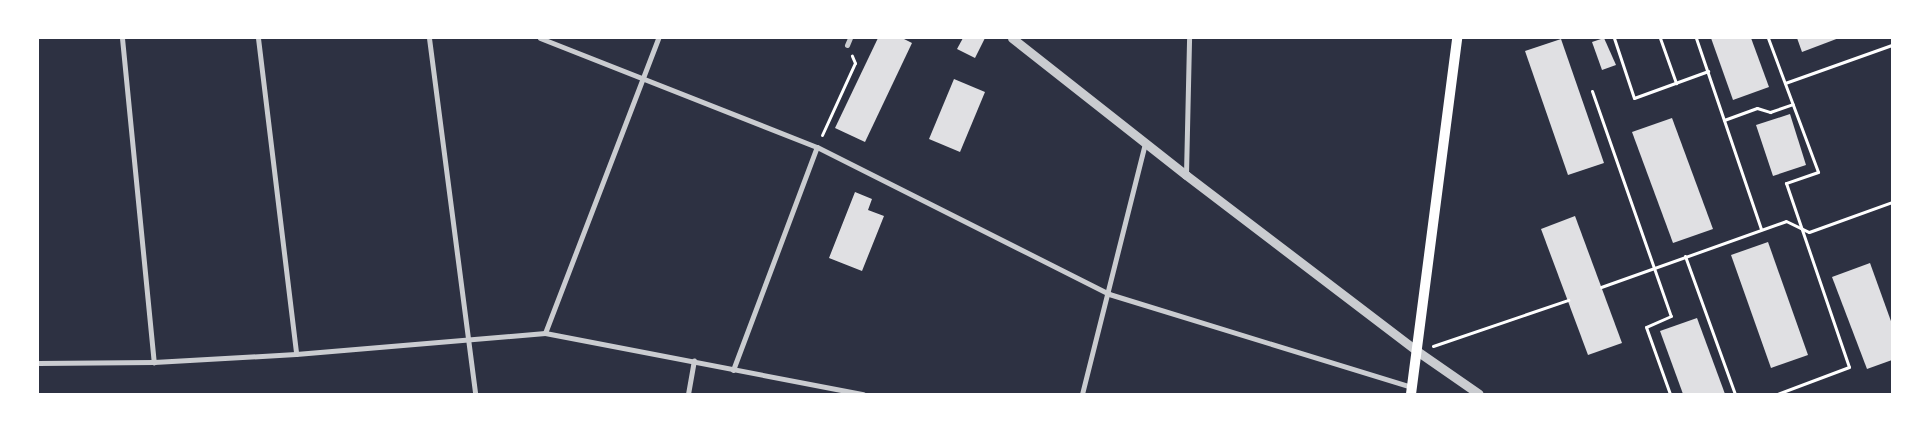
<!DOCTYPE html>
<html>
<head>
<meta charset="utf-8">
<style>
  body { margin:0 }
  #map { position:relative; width:1930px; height:432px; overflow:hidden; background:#2d3142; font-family:"Public Sans",sans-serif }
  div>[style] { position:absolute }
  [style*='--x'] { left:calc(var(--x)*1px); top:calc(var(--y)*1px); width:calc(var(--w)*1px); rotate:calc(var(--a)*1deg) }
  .building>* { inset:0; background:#e0e0e3 }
  .path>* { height:3px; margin:-1.5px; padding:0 1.5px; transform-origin:1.5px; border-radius:1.5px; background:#fff }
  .minor>* { height:5px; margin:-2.5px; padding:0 2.5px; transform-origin:2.5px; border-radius:2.5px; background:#caccd0 }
  .tertiary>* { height:9px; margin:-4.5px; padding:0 4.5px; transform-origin:4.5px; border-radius:4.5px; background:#caccd0 }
  .secondary>* { height:10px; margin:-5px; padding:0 5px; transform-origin:5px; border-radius:5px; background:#fff }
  span { translate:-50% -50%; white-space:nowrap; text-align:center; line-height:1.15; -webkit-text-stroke:4px #fff; paint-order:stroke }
  .frame { position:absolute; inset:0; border:39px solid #fff; pointer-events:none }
</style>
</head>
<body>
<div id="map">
  <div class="building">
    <div style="clip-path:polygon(878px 38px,902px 38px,912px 43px,865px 142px,835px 128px)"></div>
    <div style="clip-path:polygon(963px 38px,985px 38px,975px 58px,957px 49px)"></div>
    <div style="clip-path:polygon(1604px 38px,1616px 65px,1602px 70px,1592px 42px)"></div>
    <div style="clip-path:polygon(1711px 38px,1751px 38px,1769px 87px,1733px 100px)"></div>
    <div style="clip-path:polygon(1797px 38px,1839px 38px,1802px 52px)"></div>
    <div style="clip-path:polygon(1561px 39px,1604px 163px,1568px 175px,1525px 51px)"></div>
    <div style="clip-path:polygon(954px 79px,985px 92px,960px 152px,929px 139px)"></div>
    <div style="clip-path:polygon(1790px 114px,1806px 165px,1773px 176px,1756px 125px)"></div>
    <div style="clip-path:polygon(1672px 118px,1713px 229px,1673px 243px,1632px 132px)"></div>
    <div style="clip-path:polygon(855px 192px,872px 199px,868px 210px,884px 216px,862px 271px,829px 258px)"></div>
    <div style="clip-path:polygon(1575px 216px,1622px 343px,1588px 355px,1541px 229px)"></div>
    <div style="clip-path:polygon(1768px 242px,1808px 355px,1771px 368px,1731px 255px)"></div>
    <div style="clip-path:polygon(1870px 263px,1892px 324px,1892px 360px,1867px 369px,1832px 277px)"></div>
    <div style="clip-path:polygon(1697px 318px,1725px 394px,1683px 394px,1660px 331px)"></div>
  </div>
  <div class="path">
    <div style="--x:1614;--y:38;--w:63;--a:71.6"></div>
    <div style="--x:1634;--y:98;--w:79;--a:-20"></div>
    <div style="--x:1660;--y:38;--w:48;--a:70.4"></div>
    <div style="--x:1696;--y:38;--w:202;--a:71.2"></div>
    <div style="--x:1768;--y:38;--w:143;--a:69.5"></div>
    <div style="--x:1818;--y:172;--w:34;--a:161"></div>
    <div style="--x:1786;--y:183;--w:194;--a:71.1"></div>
    <div style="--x:1849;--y:367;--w:77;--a:159.4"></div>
    <div style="--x:1785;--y:83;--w:114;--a:-19.6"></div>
    <div style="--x:1592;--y:91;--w:238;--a:70.7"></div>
    <div style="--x:1671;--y:316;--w:27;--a:156"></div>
    <div style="--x:1646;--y:327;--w:71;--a:70.3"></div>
    <div style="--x:1724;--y:120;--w:35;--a:-20"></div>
    <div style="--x:1757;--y:108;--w:14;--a:17"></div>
    <div style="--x:1770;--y:112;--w:24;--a:-19"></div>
    <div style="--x:822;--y:135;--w:79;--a:-65.4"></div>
    <div style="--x:855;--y:63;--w:8;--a:-113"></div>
    <div style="--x:1685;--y:256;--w:147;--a:70.1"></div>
    <div style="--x:1601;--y:287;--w:196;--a:-19.6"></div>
    <div style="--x:1786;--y:221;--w:25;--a:26"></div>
    <div style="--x:1809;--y:232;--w:88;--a:-19.9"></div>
    <div style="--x:1433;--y:346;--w:143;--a:-18.8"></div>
  </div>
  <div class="minor">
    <div style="--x:122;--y:38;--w:326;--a:84.4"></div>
    <div style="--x:258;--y:38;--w:318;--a:83.1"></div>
    <div style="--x:429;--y:38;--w:359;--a:82.6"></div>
    <div style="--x:540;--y:38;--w:298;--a:21.5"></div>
    <div style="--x:817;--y:147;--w:327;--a:26.7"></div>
    <div style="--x:1109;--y:294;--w:317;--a:17.1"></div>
    <div style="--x:847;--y:45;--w:8;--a:-67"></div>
    <div style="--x:1186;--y:174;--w:136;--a:-88.7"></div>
    <div style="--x:545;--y:333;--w:316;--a:-69"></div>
    <div style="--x:38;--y:363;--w:116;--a:-0.5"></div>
    <div style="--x:154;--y:362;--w:142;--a:-3.2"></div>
    <div style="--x:296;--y:354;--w:250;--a:-4.8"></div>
    <div style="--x:545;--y:333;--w:324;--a:10.9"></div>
    <div style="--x:733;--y:370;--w:238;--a:-69.4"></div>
    <div style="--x:688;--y:394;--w:34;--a:-80"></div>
    <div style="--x:1082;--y:394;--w:259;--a:-75.9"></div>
  </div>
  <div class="tertiary">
    <div style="--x:1012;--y:38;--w:221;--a:38.2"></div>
    <div style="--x:1186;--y:175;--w:290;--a:37.3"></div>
    <div style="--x:1417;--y:351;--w:75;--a:34.7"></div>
  </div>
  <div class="secondary">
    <div style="--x:1411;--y:394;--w:359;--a:-82.6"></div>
  </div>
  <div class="frame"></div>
</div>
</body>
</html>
